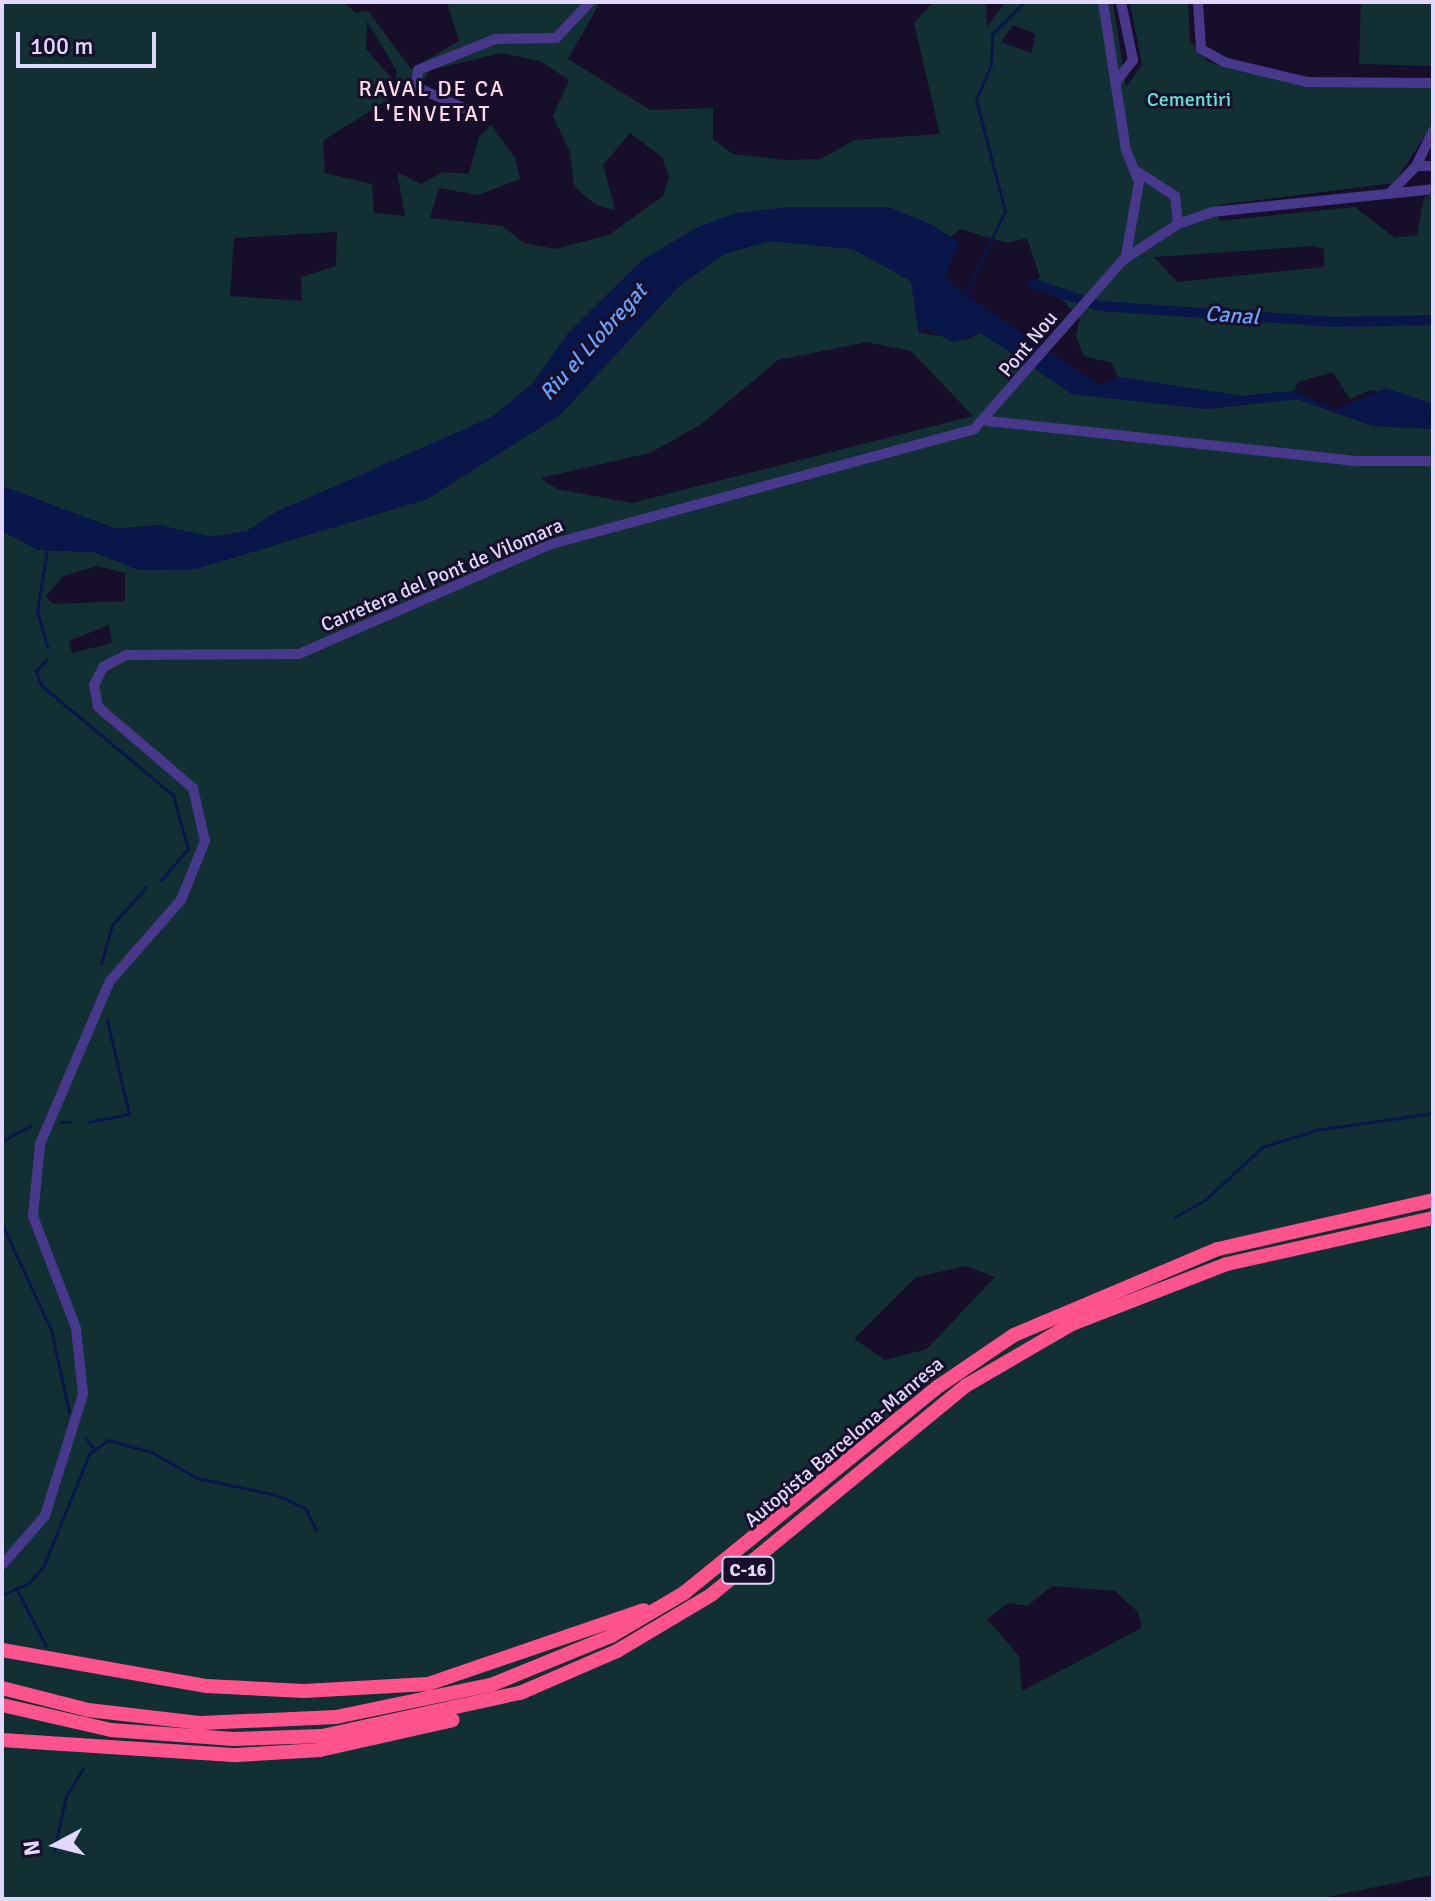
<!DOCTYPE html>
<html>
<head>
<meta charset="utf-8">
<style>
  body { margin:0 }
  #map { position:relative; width:1435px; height:1901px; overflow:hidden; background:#170f2a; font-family:Signika,sans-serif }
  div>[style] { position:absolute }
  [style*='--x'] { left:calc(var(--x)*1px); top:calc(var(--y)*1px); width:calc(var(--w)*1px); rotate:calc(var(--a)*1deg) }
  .green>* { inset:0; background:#123034 }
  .water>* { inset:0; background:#08164a }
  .stream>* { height:3px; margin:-1.5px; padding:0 1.5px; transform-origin:1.5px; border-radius:1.5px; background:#08164a }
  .canal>* { height:10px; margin:-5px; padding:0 5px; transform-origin:5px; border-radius:5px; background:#08164a }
  .minor>* { height:10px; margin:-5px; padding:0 5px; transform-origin:5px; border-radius:5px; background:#47388b }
  .highway>* { height:14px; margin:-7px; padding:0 7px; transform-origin:7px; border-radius:7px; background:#ff538d }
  span { translate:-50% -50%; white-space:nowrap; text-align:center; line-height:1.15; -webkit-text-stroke:6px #170f2a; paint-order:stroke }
  .shield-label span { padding:2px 6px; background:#170f2a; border:2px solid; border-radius:6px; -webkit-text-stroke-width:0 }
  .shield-label { font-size:18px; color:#e2d8ff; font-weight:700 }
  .park-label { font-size:20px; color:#5de6d7 }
  .street-label { font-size:20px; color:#e2d8ff }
  .neighbourhood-label { font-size:22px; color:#ffdaec; letter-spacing:2px }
  .water-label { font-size:22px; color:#66a2ff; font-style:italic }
  .frame { position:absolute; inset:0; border:4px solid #e2d8ff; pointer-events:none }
  .north { position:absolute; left:16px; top:1805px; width:80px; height:80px; -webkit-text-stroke:6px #170f2a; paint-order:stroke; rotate:263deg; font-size:22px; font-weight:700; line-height:32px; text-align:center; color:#e2d8ff }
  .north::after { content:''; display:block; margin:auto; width:28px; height:36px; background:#e2d8ff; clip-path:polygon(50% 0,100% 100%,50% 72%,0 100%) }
  .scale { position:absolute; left:16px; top:32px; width:140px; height:36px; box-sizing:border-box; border:4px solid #e2d8ff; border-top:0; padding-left:10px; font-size:24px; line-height:28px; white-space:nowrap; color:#e2d8ff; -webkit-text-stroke:6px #170f2a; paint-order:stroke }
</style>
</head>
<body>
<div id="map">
  <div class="green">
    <div style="clip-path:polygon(evenodd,2px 2px,344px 2px,355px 13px,368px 11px,411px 69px,459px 41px,447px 2px,600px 2px,568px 59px,650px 110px,713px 108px,713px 139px,733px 154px,785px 160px,820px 159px,855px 140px,940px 134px,914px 23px,933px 2px,986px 2px,987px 27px,1005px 2px,1113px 2px,1126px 87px,1142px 65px,1130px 2px,1188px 2px,1190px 41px,1208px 62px,1304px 85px,1433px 86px,1433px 124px,1394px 183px,1218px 205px,1219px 221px,1355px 207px,1395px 238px,1417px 235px,1424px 197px,1433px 195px,1433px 404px,1370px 390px,1350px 399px,1333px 372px,1298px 382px,1294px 391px,1242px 396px,1118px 377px,1112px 363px,1084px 356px,1076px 336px,1080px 319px,1061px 298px,1032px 287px,1040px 277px,1027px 238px,1007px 243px,960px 229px,951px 237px,932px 225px,790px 207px,605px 300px,569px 332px,533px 383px,492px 417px,445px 441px,276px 512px,247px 531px,212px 537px,159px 525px,116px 529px,2px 486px,2px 2px,367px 21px,397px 71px,395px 82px,366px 49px,367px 21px,2px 2px,1013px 25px,1036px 34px,1031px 53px,1001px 42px,1013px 25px,2px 2px,501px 53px,540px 61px,569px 80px,553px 116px,570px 152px,574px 186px,596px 205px,615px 210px,603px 165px,630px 133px,662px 157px,669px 177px,663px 196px,609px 235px,555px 249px,524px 243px,502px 226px,430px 218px,439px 188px,478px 195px,520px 179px,515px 158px,491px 125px,479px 137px,469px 174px,443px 172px,421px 184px,397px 172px,405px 216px,374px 213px,372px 184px,325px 173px,323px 141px,398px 93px,416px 92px,430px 70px,501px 53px,2px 2px,337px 232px,336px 266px,301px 277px,302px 301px,230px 296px,234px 238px,337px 232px,2px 2px,1314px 246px,1324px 249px,1324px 267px,1177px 282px,1154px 257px,1314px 246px)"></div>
    <div style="clip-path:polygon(1361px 2px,1433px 2px,1433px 66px,1359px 64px)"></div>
    <div style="clip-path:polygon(evenodd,770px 241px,853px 249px,911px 281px,920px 333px,966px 340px,981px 333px,1072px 394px,1207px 409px,1297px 399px,1373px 426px,1433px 429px,1433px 1875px,1318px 1899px,2px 1899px,2px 531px,38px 550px,94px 552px,138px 570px,196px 569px,427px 499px,560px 415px,679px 286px,725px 253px,770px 241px,867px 342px,911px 351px,973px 416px,632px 503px,557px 489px,540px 478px,650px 453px,700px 425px,778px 360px,867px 342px,770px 241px,97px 566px,125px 573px,125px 601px,53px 604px,46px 596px,63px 576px,97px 566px,770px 241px,109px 625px,112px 643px,72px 653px,69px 641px,109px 625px,770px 241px,966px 1266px,995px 1277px,927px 1349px,885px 1360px,854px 1339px,916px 1277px,966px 1266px,770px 241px,1052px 1586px,1115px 1591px,1138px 1612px,1142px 1628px,1022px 1691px,1019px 1656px,987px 1619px,1008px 1603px,1027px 1606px,1052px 1586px)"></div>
  </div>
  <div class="water">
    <div style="clip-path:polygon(790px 207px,889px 207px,932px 225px,959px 243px,945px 276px,957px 289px,1099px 385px,1118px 377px,1242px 396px,1294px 391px,1336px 410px,1386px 388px,1433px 404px,1433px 429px,1373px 426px,1297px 399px,1207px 409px,1072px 394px,981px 333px,954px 342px,923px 328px,919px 335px,911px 281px,853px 249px,770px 241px,725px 254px,679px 286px,560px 415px,427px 499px,196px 569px,138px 570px,95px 552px,38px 550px,2px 531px,2px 486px,116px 529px,159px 525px,212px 537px,247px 531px,276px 512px,492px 417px,533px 383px,569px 332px,642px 260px,696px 228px,736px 213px)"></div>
  </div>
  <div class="stream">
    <div style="--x:963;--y:298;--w:97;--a:-64.2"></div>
    <div style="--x:1005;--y:211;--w:115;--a:-104.6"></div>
    <div style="--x:976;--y:100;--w:38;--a:-67"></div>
    <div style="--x:991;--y:65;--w:31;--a:-88"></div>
    <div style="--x:992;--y:34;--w:45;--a:-45"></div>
    <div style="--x:47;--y:550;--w:62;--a:99.3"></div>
    <div style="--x:37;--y:611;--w:37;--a:74"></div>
    <div style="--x:46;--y:660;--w:15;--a:132"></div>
    <div style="--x:36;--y:671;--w:15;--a:70"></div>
    <div style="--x:41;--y:685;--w:172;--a:39.8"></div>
    <div style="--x:173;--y:795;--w:56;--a:74.5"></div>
    <div style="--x:188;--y:849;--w:41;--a:131.1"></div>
    <div style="--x:101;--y:964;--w:41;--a:-74.2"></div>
    <div style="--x:112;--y:925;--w:51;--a:-48.2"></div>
    <div style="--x:61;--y:1122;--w:9;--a:0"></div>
    <div style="--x:88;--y:1122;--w:42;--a:-11"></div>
    <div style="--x:129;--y:1114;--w:97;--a:-103.2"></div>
    <div style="--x:2;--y:1141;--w:32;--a:-28"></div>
    <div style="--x:1175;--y:1217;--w:34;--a:-30"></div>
    <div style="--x:1205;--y:1200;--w:78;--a:-42.9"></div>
    <div style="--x:1262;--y:1147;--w:57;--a:-17.5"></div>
    <div style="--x:1316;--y:1130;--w:118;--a:-8.3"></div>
    <div style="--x:2;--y:1224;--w:117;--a:65.2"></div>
    <div style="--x:51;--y:1330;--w:84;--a:77.6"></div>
    <div style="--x:86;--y:1438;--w:12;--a:55"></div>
    <div style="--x:16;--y:1588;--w:65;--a:62.7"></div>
    <div style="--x:2;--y:1595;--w:30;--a:-24"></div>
    <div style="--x:29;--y:1583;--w:23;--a:-50"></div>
    <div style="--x:44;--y:1565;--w:120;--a:-67.9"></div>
    <div style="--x:89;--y:1454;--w:24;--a:-36"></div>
    <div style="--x:108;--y:1440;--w:45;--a:15.6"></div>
    <div style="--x:151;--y:1452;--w:53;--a:29.5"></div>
    <div style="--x:197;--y:1478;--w:81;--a:12.1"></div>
    <div style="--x:276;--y:1495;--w:32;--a:24"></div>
    <div style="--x:305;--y:1508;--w:25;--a:63"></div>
    <div style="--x:54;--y:1851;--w:56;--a:-77.7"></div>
    <div style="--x:66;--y:1796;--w:32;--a:-58"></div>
  </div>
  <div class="canal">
    <div style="--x:1034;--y:284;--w:70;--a:18.4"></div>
    <div style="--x:1100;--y:306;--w:234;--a:3.9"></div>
    <div style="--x:1333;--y:322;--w:100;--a:-1.1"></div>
  </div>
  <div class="minor">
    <div style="--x:1103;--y:2;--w:150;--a:81.2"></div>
    <div style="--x:1126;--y:150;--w:35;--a:68"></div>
    <div style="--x:1139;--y:183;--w:73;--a:100.2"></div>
    <div style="--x:1198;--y:2;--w:47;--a:86.3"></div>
    <div style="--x:1201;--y:49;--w:26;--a:29"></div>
    <div style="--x:1224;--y:62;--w:85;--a:13.5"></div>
    <div style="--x:1307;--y:82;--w:126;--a:0.5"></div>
    <div style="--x:1115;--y:83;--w:29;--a:-52"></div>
    <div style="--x:1133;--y:60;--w:59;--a:-101.7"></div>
    <div style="--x:466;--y:109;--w:55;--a:-156.3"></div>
    <div style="--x:416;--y:87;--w:17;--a:-83"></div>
    <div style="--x:418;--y:70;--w:83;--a:-21.9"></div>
    <div style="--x:495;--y:39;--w:61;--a:-0.9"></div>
    <div style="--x:556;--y:38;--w:50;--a:-46.6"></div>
    <div style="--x:1416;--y:166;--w:17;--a:0"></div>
    <div style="--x:1389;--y:194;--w:39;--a:-46"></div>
    <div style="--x:1416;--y:166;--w:39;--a:-64"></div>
    <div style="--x:1178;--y:224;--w:36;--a:-19"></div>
    <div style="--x:1212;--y:212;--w:222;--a:-5.9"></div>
    <div style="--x:988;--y:421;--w:372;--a:6.2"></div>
    <div style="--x:1358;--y:461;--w:75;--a:0"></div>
    <div style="--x:2;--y:1565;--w:65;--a:-48.7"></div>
    <div style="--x:45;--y:1516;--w:128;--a:-72.7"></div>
    <div style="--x:83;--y:1394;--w:66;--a:-96.1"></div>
    <div style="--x:76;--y:1328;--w:120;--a:-111"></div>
    <div style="--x:33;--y:1216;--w:72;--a:-84.4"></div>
    <div style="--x:40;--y:1144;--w:177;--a:-66.8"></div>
    <div style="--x:110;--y:981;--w:108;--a:-48.8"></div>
    <div style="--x:181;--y:900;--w:64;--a:-67.9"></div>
    <div style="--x:205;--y:841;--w:54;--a:-102.8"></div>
    <div style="--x:193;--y:788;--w:125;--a:-139.5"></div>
    <div style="--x:98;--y:707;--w:22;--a:-100"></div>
    <div style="--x:94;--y:685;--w:20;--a:-63"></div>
    <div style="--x:103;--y:667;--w:27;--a:-27"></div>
    <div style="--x:127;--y:655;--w:172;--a:-0.3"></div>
    <div style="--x:299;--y:654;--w:272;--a:-23.6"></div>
    <div style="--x:548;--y:545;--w:442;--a:-15.2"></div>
    <div style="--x:974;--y:429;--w:225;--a:-48.6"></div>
    <div style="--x:1123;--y:260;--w:66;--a:-33.2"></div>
    <div style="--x:1178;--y:224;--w:28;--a:-96"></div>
    <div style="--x:1175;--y:196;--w:48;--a:-147"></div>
  </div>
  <div class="highway">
    <div style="--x:2;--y:1650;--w:208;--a:10"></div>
    <div style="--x:207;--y:1686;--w:97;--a:3"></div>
    <div style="--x:304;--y:1691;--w:124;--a:-3.2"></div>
    <div style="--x:428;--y:1684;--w:228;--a:-18.9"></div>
    <div style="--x:2;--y:1688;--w:89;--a:14.3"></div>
    <div style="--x:88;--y:1710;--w:114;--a:6.6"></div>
    <div style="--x:201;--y:1723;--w:135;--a:-2.5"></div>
    <div style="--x:336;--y:1717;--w:158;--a:-11.7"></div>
    <div style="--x:491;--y:1685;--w:130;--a:-22.2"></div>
    <div style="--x:611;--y:1636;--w:85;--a:-30.5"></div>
    <div style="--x:684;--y:1593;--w:328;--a:-39.1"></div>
    <div style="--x:939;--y:1386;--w:91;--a:-34.2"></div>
    <div style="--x:1014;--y:1335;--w:221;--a:-22.9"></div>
    <div style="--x:1218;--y:1249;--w:221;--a:-12.8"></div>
    <div style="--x:2;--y:1705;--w:112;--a:12.9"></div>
    <div style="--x:111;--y:1730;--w:123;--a:4.2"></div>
    <div style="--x:234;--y:1739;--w:88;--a:-2"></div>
    <div style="--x:322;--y:1736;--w:203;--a:-12.3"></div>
    <div style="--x:520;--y:1693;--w:106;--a:-23.4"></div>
    <div style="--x:617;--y:1651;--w:109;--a:-30.8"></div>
    <div style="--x:711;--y:1595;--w:331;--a:-39.4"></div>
    <div style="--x:967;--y:1385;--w:121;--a:-30.2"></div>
    <div style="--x:1072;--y:1324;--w:166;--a:-21.2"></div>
    <div style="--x:1227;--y:1264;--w:211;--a:-12.6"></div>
    <div style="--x:2;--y:1740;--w:235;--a:3.7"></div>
    <div style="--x:237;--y:1755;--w:83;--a:-3.4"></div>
    <div style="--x:320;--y:1750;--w:136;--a:-12.7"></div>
  </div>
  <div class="shield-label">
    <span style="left:748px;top:1570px">C-16</span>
  </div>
  <div class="park-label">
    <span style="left:1189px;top:99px">Cementiri</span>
  </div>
  <div class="street-label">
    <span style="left:1028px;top:344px;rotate:-50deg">Pont Nou</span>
    <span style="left:442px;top:575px;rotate:-23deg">Carretera del Pont de Vilomara</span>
    <span style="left:844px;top:1442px;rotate:-40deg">Autopista Barcelona-Manresa</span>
  </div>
  <div class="neighbourhood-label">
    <span style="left:432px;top:101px">RAVAL DE CA<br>L'ENVETAT</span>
  </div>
  <div class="water-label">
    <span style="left:1232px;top:315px;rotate:4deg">Canal</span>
    <span style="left:593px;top:342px;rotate:-48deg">Riu el Llobregat</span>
  </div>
  <div class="frame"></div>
  <div class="north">N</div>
  <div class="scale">100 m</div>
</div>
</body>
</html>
